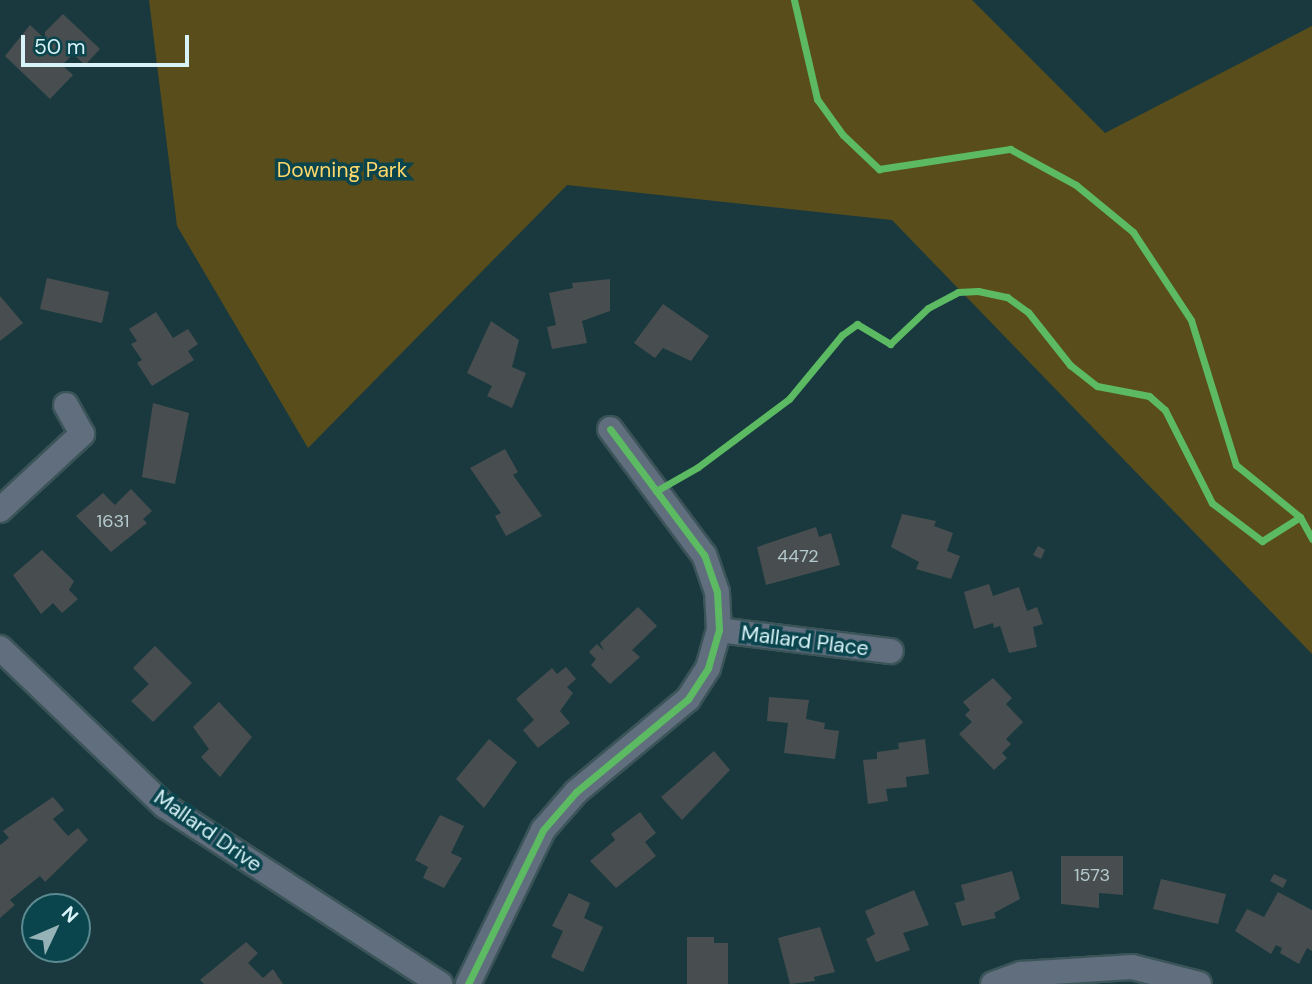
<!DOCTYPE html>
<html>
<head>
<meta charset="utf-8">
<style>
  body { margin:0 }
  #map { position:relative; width:1312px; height:984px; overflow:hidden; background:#19393e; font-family:"DM Sans",sans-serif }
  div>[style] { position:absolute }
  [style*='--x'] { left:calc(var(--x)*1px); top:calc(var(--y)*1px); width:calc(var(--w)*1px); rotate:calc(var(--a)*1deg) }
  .green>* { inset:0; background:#594e1b }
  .building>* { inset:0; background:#484e4f }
  .roads { filter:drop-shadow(2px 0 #3b5458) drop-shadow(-2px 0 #3b5458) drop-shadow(0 2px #3b5458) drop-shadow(0 -2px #3b5458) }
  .minor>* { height:24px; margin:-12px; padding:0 12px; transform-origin:12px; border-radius:12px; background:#606e7e }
  .cycleway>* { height:7px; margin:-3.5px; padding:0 3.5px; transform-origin:3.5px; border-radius:3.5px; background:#5cba63 }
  span { translate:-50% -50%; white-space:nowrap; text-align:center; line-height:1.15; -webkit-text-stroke:7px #0a444d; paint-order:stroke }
  .number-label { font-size:18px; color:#b4cace }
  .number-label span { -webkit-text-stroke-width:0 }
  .park-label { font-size:21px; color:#fdd769 }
  .street-label { font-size:21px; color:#d8f3f8 }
  .north { position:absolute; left:21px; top:893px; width:70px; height:70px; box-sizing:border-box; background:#0a444d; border:2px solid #5c8a91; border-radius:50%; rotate:46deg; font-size:19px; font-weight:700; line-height:28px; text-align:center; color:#d8f3f8 }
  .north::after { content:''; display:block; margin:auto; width:24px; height:32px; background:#95b2b7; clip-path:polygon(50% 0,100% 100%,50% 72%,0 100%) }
  .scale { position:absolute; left:21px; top:35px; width:168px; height:32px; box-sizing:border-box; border:4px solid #d8f3f8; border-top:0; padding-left:9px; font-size:21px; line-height:24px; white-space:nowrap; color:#d8f3f8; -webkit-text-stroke:5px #0a444d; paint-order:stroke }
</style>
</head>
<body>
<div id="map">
  <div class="green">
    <div style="clip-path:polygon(149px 0,972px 0,1105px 133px,1312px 26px,1312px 654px,892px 220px,567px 185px,308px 448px,177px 226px)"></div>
  </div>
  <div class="building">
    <div style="clip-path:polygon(63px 14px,100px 49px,85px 65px,73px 54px,62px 65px,73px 75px,50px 99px,5px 56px,30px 25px,45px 39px,45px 32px)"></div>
    <div style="clip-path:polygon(47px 278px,109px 292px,102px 323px,40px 309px)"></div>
    <div style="clip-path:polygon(610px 279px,610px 311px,582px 321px,587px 343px,552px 349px,547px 327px,556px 325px,549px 293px,573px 288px,572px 283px)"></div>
    <div style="clip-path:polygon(0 296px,23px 323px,0 341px)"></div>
    <div style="clip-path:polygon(663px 304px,709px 336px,691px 361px,663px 348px,655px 358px,634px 343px)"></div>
    <div style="clip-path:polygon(156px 312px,173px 338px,188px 329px,198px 344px,188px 351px,194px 360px,152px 386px,137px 363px,142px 360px,131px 344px,137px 341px,129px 329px)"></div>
    <div style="clip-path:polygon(491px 321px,519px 340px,512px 367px,526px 373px,512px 408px,487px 396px,492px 386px,467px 373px)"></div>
    <div style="clip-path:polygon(153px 403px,189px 413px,175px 484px,142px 477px)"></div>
    <div style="clip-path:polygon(505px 449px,518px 472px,513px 475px,542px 516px,506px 536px,495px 516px,501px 513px,470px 468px)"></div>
    <div style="clip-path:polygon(131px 489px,152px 511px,143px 519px,147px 523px,111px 552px,76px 516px,103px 493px,115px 505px)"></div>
    <div style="clip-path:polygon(902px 514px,936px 521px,934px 526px,953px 533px,947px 551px,960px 556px,951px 579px,916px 569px,919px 562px,891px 547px)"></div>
    <div style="clip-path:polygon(816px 527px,819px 537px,831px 533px,840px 565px,766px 585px,757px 547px)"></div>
    <div style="clip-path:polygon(1038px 546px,1045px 550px,1041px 559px,1033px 555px)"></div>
    <div style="clip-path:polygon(42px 550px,74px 581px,69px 590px,78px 599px,62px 613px,53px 603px,41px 614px,13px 575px)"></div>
    <div style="clip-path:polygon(989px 584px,993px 596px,1019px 587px,1027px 611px,1037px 607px,1043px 624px,1033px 627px,1037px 647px,1009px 653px,1000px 626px,994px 628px,993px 623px,974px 629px,964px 592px)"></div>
    <div style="clip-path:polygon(638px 607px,657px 626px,632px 650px,640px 657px,610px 684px,591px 665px,596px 659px,589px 652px,597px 644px,604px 651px,600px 643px)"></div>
    <div style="clip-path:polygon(155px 646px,192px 683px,153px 722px,131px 701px,149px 684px,133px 668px)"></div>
    <div style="clip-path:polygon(566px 667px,576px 679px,567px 687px,573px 693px,560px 711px,570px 723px,538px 748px,523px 730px,534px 720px,516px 699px,552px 668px,557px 674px)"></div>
    <div style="clip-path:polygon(993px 678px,1012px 698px,1006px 704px,1023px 722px,1006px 739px,1011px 744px,1002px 753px,1007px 758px,994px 770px,959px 734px,972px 722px,965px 715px,970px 710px,963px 702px)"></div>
    <div style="clip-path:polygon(769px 697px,809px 700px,806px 719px,825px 723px,824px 729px,839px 731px,835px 759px,784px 753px,788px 723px,767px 721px)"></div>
    <div style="clip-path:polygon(219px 702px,252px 737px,220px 777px,201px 757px,209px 749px,193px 727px)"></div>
    <div style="clip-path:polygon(489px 739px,517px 762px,484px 808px,456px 779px)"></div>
    <div style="clip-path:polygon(925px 739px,929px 774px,906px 777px,907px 787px,886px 789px,888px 801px,868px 804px,863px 760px,877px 759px,877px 752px,899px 749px,898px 743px)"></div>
    <div style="clip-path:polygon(714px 751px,730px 770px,682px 820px,661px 797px)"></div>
    <div style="clip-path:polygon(53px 797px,64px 810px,53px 819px,68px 836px,78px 828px,88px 840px,45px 882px,40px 876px,10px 900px,15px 905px,0 918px,0 845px,9px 838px,3px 831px)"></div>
    <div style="clip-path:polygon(640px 812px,656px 833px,645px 842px,656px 856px,616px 888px,590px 861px,615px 840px,611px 834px)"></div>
    <div style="clip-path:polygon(440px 815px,464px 826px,451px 853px,462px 858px,444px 888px,423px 878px,428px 867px,415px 860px)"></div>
    <div style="clip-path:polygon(1061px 856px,1123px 856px,1123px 895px,1099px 893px,1099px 908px,1061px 904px)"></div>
    <div style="clip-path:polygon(1012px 871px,1020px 899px,994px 913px,996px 918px,962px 926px,955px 903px,965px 900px,961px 885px)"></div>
    <div style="clip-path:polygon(1274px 874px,1287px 880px,1283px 888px,1270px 881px)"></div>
    <div style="clip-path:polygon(1161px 879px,1226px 894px,1218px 924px,1153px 909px)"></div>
    <div style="clip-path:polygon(914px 890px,929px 925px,903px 933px,910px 950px,876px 962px,866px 939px,875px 934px,865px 911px)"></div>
    <div style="clip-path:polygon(1278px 892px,1312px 910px,1312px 951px,1307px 948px,1299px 964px,1280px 953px,1282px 948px,1276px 945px,1271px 954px,1235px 931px,1247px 909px,1264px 917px)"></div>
    <div style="clip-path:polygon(569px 893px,590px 903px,584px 918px,603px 927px,583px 972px,551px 957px,563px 931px,552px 926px)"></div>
    <div style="clip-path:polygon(820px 927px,835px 972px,814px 977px,815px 981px,790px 984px,778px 938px)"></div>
    <div style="clip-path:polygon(687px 937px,714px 937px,714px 943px,728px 943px,728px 984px,687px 984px)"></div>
    <div style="clip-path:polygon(246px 942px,258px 953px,248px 963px,263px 978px,273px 969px,283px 984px,204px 984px,200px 980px)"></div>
  </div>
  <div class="roads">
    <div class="minor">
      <div style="--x:0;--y:510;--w:112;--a:-42.8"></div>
      <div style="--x:82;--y:434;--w:33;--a:-119"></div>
      <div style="--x:719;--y:630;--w:173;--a:7"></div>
      <div style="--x:0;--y:648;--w:228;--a:43.8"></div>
      <div style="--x:165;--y:806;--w:328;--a:32.9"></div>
      <div style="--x:468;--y:984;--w:171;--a:-64"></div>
      <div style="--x:543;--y:830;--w:50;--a:-49"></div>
      <div style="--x:576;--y:792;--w:146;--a:-39.7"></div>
      <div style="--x:688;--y:699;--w:37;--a:-57"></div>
      <div style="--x:708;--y:668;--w:40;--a:-74"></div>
      <div style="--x:719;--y:630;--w:38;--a:-93"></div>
      <div style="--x:717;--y:592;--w:39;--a:-109"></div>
      <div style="--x:704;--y:555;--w:157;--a:-126.7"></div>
      <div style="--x:993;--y:984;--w:30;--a:-20"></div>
      <div style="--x:1021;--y:974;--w:111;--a:-3.6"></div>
      <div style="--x:1132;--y:967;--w:69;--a:14.2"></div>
    </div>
  </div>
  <div class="cycleway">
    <div style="--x:794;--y:0;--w:102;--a:76.9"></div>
    <div style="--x:817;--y:99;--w:44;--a:54.2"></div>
    <div style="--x:843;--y:135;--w:50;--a:43.4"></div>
    <div style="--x:879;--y:169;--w:133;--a:-8.7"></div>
    <div style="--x:1010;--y:149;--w:75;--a:28.6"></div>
    <div style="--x:1076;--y:185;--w:74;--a:39.5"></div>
    <div style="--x:1133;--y:232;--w:105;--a:56.6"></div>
    <div style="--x:1191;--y:320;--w:152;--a:72.8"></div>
    <div style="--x:1236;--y:465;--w:82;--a:39.1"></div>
    <div style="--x:1300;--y:517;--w:25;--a:61"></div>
    <div style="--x:656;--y:491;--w:48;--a:-29.7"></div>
    <div style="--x:698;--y:467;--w:114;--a:-36.8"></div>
    <div style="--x:789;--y:399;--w:83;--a:-50.4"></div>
    <div style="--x:842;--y:335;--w:19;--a:-36"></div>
    <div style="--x:857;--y:324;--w:39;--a:31"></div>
    <div style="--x:890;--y:344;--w:52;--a:-43.5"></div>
    <div style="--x:928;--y:308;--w:34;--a:-28"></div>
    <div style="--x:958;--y:292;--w:20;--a:-3"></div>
    <div style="--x:978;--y:291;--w:30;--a:12"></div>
    <div style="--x:1007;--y:297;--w:26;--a:36"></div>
    <div style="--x:1028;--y:312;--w:68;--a:51.6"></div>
    <div style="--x:1070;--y:365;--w:34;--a:38"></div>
    <div style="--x:1097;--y:386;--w:53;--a:10.9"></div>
    <div style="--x:1149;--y:396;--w:21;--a:41"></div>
    <div style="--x:1165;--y:410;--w:104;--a:63.2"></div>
    <div style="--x:1212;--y:503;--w:63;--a:37.2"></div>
    <div style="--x:1262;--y:541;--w:45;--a:-32.3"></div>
    <div style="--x:468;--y:984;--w:171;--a:-64"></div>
    <div style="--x:543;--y:830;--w:50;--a:-49"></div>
    <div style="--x:576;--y:792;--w:146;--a:-39.7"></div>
    <div style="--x:688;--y:699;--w:37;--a:-57"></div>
    <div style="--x:708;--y:668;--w:40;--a:-74"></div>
    <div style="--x:719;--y:630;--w:38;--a:-93"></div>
    <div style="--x:717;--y:592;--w:39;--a:-109"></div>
    <div style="--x:704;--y:555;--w:157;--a:-126.7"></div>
  </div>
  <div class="number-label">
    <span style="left:113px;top:521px">1631</span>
    <span style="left:798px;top:556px">4472</span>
    <span style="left:1092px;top:875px">1573</span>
  </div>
  <div class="park-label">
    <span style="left:342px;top:170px">Downing Park</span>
  </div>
  <div class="street-label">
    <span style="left:805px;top:641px;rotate:7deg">Mallard Place</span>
    <span style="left:208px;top:831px;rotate:35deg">Mallard Drive</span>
  </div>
  <div class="north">N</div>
  <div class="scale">50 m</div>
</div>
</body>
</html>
